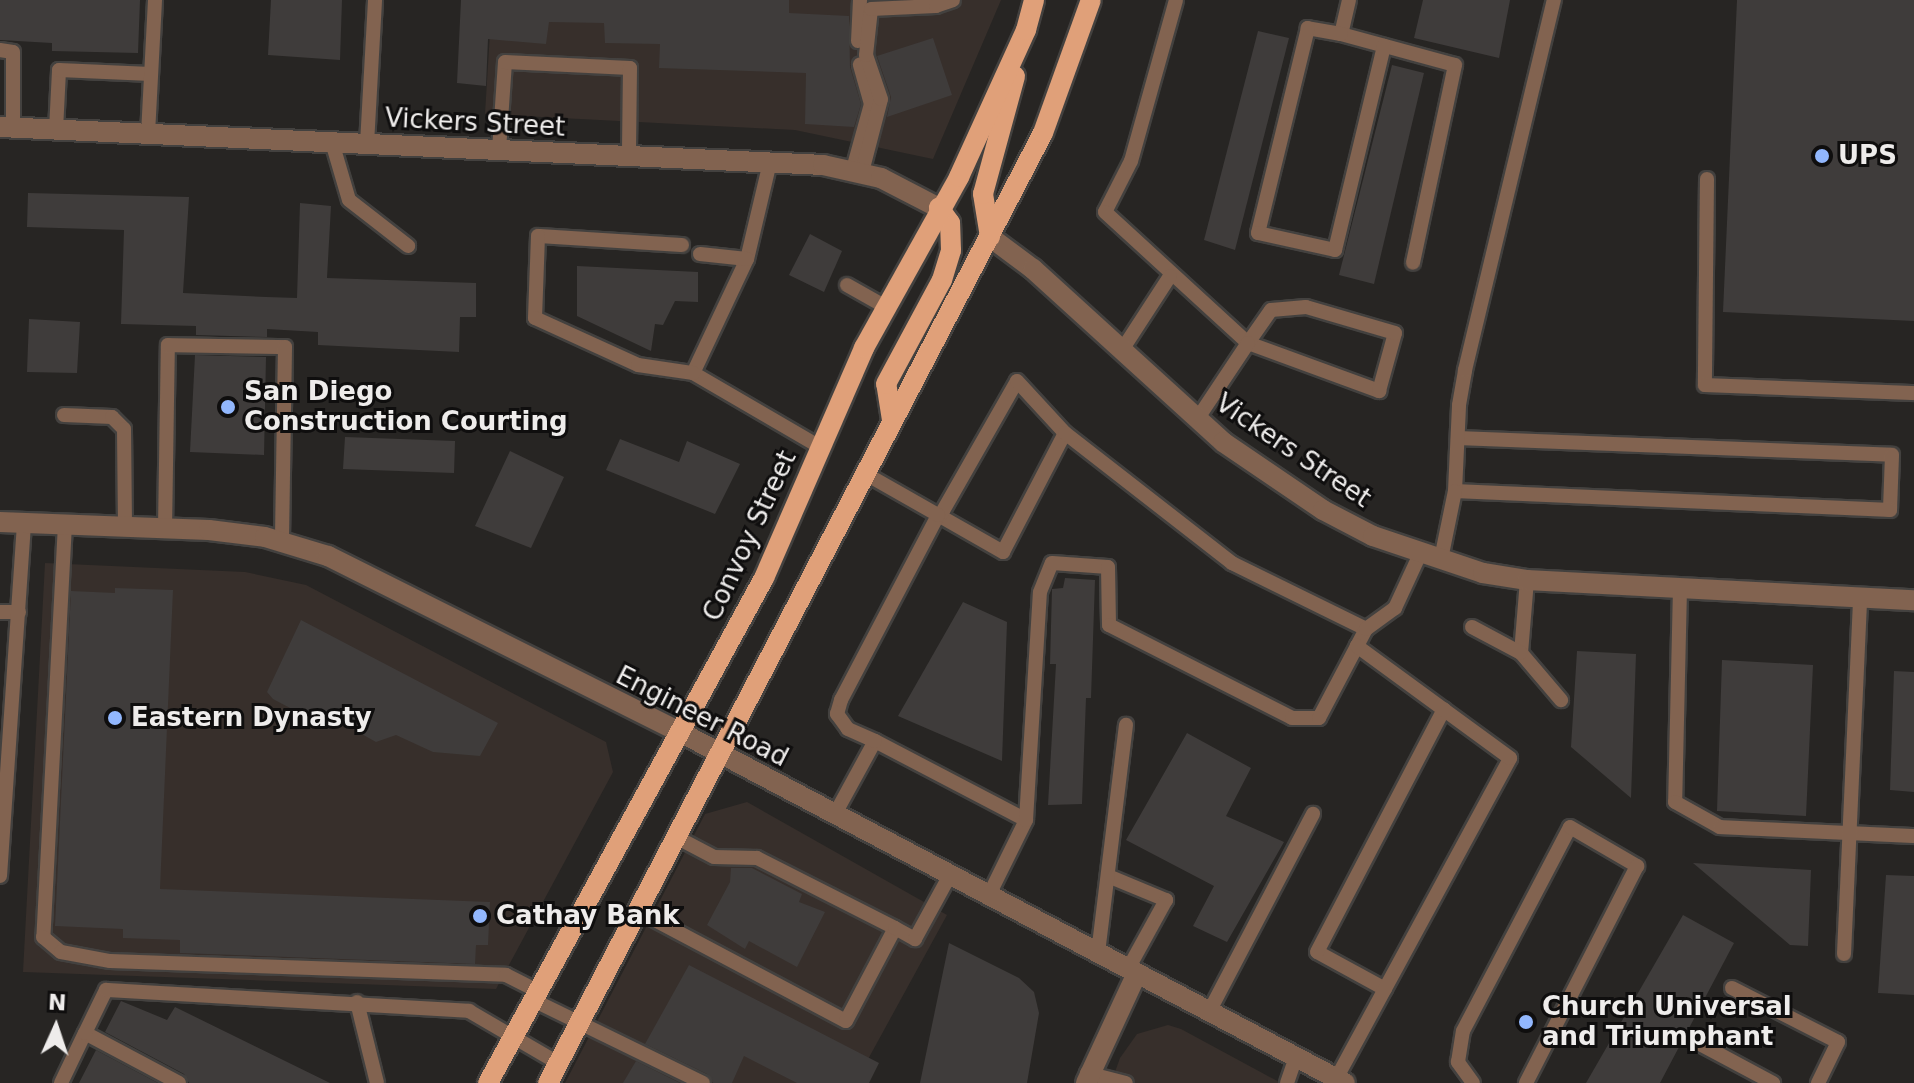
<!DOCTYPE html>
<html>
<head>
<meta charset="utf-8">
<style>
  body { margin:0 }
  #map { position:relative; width:1914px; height:1083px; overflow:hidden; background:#272523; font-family:"DejaVu Sans",sans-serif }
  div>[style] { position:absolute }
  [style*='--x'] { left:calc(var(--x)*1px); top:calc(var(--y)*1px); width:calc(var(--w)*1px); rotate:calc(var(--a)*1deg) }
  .built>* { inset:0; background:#372f2b }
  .building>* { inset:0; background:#3f3c3b }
  .roads { filter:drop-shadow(2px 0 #43413f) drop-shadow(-2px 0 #43413f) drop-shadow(0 2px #43413f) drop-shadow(0 -2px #43413f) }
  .service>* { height:14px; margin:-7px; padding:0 7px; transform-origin:7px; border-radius:7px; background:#826350 }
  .minor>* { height:20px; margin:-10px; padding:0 10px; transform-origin:10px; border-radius:10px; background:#826350 }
  .tertiary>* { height:20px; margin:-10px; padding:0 10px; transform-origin:10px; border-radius:10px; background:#826350 }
  .primary>* { height:20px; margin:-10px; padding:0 10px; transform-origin:10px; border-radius:10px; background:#e0a079 }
  .dots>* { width:22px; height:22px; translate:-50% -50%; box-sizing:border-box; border:4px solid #0f0e0e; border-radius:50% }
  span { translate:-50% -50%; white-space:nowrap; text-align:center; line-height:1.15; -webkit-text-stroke:6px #0f0e0e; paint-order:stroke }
  .street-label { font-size:26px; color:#eeeceb }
  .poi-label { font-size:26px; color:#eeeceb; font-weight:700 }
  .left { translate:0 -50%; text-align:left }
  .north { position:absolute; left:16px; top:987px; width:80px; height:80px; -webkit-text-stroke:6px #0f0e0e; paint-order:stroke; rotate:3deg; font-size:22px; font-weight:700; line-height:32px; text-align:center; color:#eeeceb }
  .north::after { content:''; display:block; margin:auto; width:28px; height:36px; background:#eeeceb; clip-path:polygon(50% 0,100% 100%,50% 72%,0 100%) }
</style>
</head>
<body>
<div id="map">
  <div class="built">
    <div style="clip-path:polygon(492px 0,1001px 0,933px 159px,795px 130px,485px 114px)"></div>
    <div style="clip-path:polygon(45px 563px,245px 572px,306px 585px,606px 742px,613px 772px,496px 989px,23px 972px)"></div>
    <div style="clip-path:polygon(747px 802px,947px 915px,855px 1083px,565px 1083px,705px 814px)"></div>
    <div style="clip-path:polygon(1168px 1025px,1181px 1029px,1281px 1083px,1111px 1083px,1120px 1058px,1137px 1034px)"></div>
  </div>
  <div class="building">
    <div style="clip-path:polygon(0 0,140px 0,138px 53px,52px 51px,52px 43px,0 40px)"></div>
    <div style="clip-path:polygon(271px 0,342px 0,340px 60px,268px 55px)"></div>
    <div style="clip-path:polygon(461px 0,789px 0,789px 13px,849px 16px,850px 67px,861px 104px,854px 127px,805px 124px,806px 73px,659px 68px,660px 44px,605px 43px,604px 23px,549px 22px,546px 44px,488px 39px,486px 86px,457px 83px)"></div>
    <div style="clip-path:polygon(1423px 0,1510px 0,1499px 58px,1414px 38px)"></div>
    <div style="clip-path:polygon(1737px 0,1914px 0,1914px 321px,1723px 312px)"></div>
    <div style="clip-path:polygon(1258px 31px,1289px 38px,1235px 250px,1204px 240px)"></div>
    <div style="clip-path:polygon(933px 38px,952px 95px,887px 117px,891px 97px,877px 56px)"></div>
    <div style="clip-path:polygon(1392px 65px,1424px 73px,1374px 284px,1339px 275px)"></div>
    <div style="clip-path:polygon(28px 193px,189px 197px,183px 293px,266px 297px,297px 298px,300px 203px,331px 206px,327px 278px,476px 283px,476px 317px,460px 317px,459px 352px,318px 345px,318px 332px,267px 329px,267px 337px,196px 335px,196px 326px,121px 324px,124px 230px,27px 227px)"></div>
    <div style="clip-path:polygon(810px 234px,842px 251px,824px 292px,789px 275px)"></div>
    <div style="clip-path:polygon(577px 266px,698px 272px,698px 302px,675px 301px,663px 325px,655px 324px,651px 351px,577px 316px)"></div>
    <div style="clip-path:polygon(29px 319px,80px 322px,77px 373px,27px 372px)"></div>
    <div style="clip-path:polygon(195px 355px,266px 357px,264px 455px,190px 452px)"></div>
    <div style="clip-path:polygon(345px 437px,455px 441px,454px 473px,343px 469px)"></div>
    <div style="clip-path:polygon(620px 439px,679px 462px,687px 441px,740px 464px,715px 514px,606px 470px)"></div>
    <div style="clip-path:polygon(510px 451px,564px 477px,531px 548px,475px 526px)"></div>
    <div style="clip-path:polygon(1065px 578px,1095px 580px,1091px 698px,1086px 698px,1082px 804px,1048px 805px,1056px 664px,1050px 664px,1052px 589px,1063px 588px)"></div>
    <div style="clip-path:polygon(115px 588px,173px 590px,160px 889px,490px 902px,488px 945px,476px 945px,475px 964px,180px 953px,180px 940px,123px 938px,123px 929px,55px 926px,71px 591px,115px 593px)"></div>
    <div style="clip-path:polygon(963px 602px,1007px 622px,1002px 761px,898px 716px)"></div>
    <div style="clip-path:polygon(301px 620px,498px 723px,480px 756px,433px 752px,396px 735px,376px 742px,342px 723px,326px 727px,273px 699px,267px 692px)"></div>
    <div style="clip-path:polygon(1577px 651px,1636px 654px,1631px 798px,1571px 747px)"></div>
    <div style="clip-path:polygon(1722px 660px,1813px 665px,1806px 816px,1717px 811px)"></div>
    <div style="clip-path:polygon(1894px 671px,1914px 672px,1914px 792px,1890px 790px)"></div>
    <div style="clip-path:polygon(1187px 733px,1251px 768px,1226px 816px,1284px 842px,1227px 942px,1193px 926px,1214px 886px,1126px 840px)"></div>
    <div style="clip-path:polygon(1693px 863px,1811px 870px,1808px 946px,1790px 945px)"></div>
    <div style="clip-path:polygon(731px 868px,752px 868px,802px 894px,799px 902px,825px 912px,797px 967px,749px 941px,745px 949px,707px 925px,730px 882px)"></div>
    <div style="clip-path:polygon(1886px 875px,1914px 876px,1914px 995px,1878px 993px)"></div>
    <div style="clip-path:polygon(1683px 915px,1734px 943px,1660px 1083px,1586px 1083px)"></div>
    <div style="clip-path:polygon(949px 943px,1019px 978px,1034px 992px,1039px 1013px,1027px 1083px,920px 1083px)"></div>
    <div style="clip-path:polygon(689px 965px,879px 1063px,869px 1083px,797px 1083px,744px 1056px,732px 1083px,713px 1083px,707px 1074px,645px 1044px)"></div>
    <div style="clip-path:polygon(121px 1001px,167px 1020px,175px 1007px,330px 1083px,189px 1083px,184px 1074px,105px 1032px)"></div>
    <div style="clip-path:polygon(96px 1050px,158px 1083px,79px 1083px)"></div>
    <div style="clip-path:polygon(636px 1061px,680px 1083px,623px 1083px)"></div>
  </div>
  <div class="roads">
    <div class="service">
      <div style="--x:1176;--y:0;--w:167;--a:105.6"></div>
      <div style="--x:1131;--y:161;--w:57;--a:117"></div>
      <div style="--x:1105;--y:212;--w:194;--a:42.5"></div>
      <div style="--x:1248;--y:343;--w:140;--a:20.1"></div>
      <div style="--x:1379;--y:391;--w:60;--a:-74.6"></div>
      <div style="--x:1395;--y:333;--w:93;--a:-163.7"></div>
      <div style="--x:1306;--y:307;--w:35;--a:175"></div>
      <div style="--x:1271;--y:310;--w:40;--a:124.9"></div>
      <div style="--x:1248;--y:343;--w:90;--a:123.7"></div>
      <div style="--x:1349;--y:0;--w:35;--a:103"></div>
      <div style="--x:1341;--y:34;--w:118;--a:15.2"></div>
      <div style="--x:1455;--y:65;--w:202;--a:102"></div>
      <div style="--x:1341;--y:34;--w:34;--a:-170"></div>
      <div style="--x:1308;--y:28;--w:211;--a:103.7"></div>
      <div style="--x:1258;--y:233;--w:79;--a:12.4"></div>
      <div style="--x:1335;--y:250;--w:210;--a:-76.5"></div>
      <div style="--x:858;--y:41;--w:41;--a:-87.2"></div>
      <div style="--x:0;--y:50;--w:13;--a:9"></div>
      <div style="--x:13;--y:52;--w:76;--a:90"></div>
      <div style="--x:56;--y:130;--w:60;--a:-87.1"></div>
      <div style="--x:59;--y:70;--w:92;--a:2.5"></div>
      <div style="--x:148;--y:134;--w:134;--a:-87"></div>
      <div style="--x:332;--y:142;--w:60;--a:73.7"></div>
      <div style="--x:349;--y:200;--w:75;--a:37.9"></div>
      <div style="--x:367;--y:144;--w:144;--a:-86.8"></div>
      <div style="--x:499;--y:150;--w:88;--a:-86.1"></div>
      <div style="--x:505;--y:62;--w:125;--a:2.7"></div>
      <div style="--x:630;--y:68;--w:88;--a:90.7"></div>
      <div style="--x:770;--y:162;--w:100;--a:103.3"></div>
      <div style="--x:747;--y:259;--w:126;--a:115.3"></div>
      <div style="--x:693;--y:373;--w:147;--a:30.2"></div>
      <div style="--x:853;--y:169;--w:67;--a:-74.5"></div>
      <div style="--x:871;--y:104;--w:41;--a:-105.8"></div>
      <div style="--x:862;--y:172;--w:75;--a:-75.4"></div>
      <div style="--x:881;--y:99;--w:46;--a:-108.8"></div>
      <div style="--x:866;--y:55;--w:46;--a:-83.8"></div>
      <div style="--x:871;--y:9;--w:65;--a:-2.6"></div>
      <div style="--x:936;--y:6;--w:18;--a:-19"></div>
      <div style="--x:1707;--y:179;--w:206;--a:90.6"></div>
      <div style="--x:1705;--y:385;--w:209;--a:2.2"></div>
      <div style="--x:682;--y:245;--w:144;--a:-176.4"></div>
      <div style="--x:538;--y:236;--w:82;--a:92.1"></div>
      <div style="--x:535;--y:318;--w:113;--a:24.5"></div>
      <div style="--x:638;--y:365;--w:56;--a:8.3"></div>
      <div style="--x:700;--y:254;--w:47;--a:6.1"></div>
      <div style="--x:847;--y:285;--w:45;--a:29.4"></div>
      <div style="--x:1122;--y:350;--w:88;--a:-57"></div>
      <div style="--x:64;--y:415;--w:48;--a:2.4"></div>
      <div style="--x:112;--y:417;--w:17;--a:45"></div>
      <div style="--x:124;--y:429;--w:98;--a:89.4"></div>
      <div style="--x:1458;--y:438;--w:434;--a:2.2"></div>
      <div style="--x:1892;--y:455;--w:55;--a:92.1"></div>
      <div style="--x:1890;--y:510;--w:435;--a:-177.5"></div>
      <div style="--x:1455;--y:491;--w:86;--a:-87.3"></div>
      <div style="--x:1459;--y:405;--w:36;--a:-80"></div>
      <div style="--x:1465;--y:370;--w:381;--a:-76.5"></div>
      <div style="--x:938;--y:515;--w:75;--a:29.6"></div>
      <div style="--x:1003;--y:552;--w:134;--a:-62.5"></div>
      <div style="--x:940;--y:516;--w:155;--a:-60.3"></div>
      <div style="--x:1017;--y:381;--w:71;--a:47.3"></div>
      <div style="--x:1065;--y:433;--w:212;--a:37.9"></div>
      <div style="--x:1232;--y:563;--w:149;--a:26.2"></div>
      <div style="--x:65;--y:524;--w:414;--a:93"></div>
      <div style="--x:43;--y:937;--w:23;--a:40"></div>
      <div style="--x:61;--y:952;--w:50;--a:10.4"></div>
      <div style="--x:110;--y:961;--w:396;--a:2"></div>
      <div style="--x:506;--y:975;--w:36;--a:27"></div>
      <div style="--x:165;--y:528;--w:183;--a:-89.1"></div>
      <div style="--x:168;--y:345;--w:117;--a:1"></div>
      <div style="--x:285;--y:347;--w:197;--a:90.9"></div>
      <div style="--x:1441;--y:559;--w:69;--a:-78.4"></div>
      <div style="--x:1527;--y:580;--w:73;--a:94.7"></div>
      <div style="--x:1521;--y:653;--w:62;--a:49.6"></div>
      <div style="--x:1680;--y:588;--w:214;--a:91.3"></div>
      <div style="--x:1675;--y:802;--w:51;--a:29.1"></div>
      <div style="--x:1720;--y:827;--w:194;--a:2.7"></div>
      <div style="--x:0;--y:612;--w:19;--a:0"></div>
      <div style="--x:1472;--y:627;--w:55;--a:28"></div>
      <div style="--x:875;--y:741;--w:170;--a:27.6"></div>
      <div style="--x:835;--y:814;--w:83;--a:-61.3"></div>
      <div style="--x:875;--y:741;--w:30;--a:-156"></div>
      <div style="--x:848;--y:729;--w:19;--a:-126"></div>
      <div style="--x:837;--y:714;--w:15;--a:-74"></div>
      <div style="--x:841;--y:700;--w:209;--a:-62.3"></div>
      <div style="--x:938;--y:515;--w:85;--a:-150.4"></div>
      <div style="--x:0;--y:876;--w:354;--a:-86.1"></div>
      <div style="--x:1108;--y:876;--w:63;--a:22.5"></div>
      <div style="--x:1166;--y:900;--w:79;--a:118.8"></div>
      <div style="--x:989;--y:895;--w:84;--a:-63.7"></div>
      <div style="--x:1026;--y:820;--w:228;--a:-86.5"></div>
      <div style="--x:1040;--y:592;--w:31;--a:-68"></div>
      <div style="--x:1052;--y:563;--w:56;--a:4.1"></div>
      <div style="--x:1108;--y:567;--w:58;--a:89"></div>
      <div style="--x:1109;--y:625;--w:205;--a:26.9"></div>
      <div style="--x:1292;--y:718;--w:27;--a:0"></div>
      <div style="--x:1319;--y:718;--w:101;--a:-62.2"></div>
      <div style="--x:1366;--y:629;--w:36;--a:-36"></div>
      <div style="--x:1395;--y:608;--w:62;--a:-65.1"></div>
      <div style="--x:638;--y:911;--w:235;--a:27.9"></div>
      <div style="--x:846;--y:1021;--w:105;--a:-62.2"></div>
      <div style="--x:895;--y:928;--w:155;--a:-153.1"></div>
      <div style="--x:757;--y:858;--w:43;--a:-178.7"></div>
      <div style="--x:714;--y:857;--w:43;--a:-152.2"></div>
      <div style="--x:895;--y:928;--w:23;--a:29"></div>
      <div style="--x:915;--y:939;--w:73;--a:-61.3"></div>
      <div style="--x:1098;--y:953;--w:230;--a:-83"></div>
      <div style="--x:1844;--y:954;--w:357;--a:-87.4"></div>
      <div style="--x:1732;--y:988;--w:119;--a:27"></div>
      <div style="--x:1838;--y:1042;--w:46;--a:116"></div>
      <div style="--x:1385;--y:989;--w:77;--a:-151.4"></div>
      <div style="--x:1317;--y:952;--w:274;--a:-62.4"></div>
      <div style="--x:533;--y:1000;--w:189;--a:26"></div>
      <div style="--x:357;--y:1002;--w:83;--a:76.1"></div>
      <div style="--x:1209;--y:1012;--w:224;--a:-62.3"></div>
      <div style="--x:1700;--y:1044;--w:83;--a:28.1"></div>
      <div style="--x:1087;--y:1073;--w:40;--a:14.4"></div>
      <div style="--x:1336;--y:1079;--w:365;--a:-61.5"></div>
      <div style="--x:1510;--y:758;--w:190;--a:-143.8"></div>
      <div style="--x:61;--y:1083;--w:55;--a:-64.4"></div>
      <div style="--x:179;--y:1083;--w:106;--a:-152"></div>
      <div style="--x:85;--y:1033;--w:48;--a:-64"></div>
      <div style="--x:106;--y:990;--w:364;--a:3.3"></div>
      <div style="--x:469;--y:1011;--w:103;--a:30.3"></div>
      <div style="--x:1287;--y:1083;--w:28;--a:-71"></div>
      <div style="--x:1473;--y:1083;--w:26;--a:-126"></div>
      <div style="--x:1458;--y:1062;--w:31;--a:-81"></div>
      <div style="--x:1463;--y:1031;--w:230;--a:-62.3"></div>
      <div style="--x:1570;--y:827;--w:78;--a:30.2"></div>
      <div style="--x:1637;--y:866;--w:244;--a:117.1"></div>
    </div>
    <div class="minor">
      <div style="--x:0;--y:127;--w:824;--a:2.64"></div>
      <div style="--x:823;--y:165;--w:59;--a:12.6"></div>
      <div style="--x:881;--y:178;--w:65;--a:27.3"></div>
      <div style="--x:990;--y:237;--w:54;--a:36.7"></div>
      <div style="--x:1033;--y:269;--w:257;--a:42.3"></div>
      <div style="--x:1223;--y:442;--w:121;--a:34.2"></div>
      <div style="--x:1323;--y:510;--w:56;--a:27.5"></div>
      <div style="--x:1373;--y:536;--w:116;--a:18.6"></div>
      <div style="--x:1483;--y:573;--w:45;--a:9"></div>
      <div style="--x:1527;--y:580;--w:388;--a:3"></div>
      <div style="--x:0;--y:522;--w:209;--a:2.2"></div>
      <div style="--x:209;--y:530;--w:56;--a:7.1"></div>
      <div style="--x:265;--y:537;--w:66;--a:16.8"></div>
      <div style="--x:328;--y:556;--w:391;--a:26.6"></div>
      <div style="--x:1086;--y:1083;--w:121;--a:-65.1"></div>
    </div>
    <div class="tertiary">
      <div style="--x:678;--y:731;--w:754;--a:27.82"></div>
    </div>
    <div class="primary">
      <div style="--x:990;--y:237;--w:44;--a:-99.2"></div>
      <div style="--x:983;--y:194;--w:122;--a:-74.8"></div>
      <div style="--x:892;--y:420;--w:36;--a:-99"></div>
      <div style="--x:886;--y:384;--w:118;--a:-61.7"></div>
      <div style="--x:942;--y:280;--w:31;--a:-73"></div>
      <div style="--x:951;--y:250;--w:27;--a:-92"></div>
      <div style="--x:950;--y:223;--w:19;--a:-126"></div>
      <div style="--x:488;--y:1083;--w:576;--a:-61.34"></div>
      <div style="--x:764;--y:578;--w:251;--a:-66.5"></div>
      <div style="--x:864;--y:348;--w:196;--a:-60.9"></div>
      <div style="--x:959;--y:177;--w:162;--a:-65.5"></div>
      <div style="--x:1026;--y:30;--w:31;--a:-75"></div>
      <div style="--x:548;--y:1083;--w:1071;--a:-62.48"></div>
      <div style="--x:1043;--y:133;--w:141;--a:-70.2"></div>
    </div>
  </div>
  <div class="dots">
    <div style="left:1822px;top:156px;background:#92b7fd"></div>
    <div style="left:228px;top:407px;background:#92b7fd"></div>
    <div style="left:115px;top:718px;background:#92b7fd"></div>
    <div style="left:480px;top:916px;background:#92b7fd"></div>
    <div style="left:1526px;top:1022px;background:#92b7fd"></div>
  </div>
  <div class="street-label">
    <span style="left:475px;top:123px;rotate:3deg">Vickers Street</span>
    <span style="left:1293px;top:451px;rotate:34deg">Vickers Street</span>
    <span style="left:750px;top:536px;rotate:-65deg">Convoy Street</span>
    <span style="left:702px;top:717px;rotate:27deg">Engineer Road</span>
  </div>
  <div class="poi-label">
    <span class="left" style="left:1838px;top:156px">UPS</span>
    <span class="left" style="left:244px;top:407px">San Diego<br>Construction Courting</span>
    <span class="left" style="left:131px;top:718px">Eastern Dynasty</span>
    <span class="left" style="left:496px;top:916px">Cathay Bank</span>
    <span class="left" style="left:1542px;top:1022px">Church Universal<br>and Triumphant</span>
  </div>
  <div class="north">N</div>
</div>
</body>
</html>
